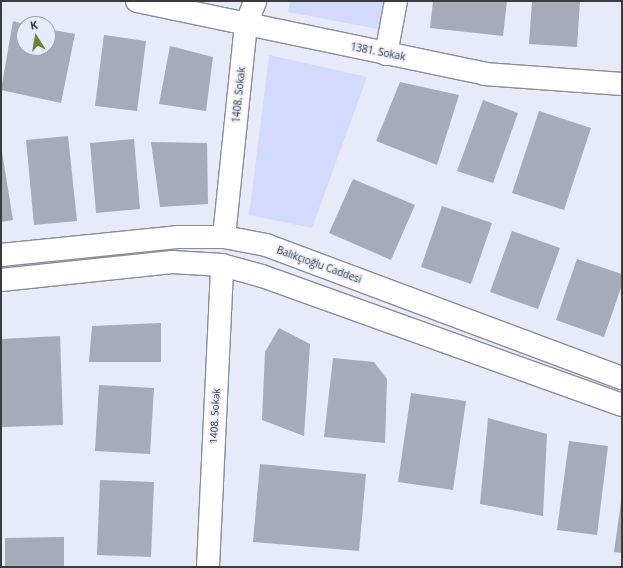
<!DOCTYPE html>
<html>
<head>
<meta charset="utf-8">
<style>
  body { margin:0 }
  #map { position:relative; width:623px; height:568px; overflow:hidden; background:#e6eaf9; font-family:"Open Sans",sans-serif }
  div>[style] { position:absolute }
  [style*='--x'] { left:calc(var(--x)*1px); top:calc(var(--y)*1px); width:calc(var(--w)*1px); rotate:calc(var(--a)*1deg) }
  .green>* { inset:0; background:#d2dbfe }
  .building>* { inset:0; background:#a6aab9 }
  .roads { filter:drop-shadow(1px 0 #898d9a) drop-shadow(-1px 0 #898d9a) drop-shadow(0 1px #898d9a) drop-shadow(0 -1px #898d9a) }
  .street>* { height:22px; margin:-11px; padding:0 11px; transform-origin:11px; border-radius:11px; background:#fff }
  .secondary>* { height:22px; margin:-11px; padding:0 11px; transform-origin:11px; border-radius:11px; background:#fff }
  span { translate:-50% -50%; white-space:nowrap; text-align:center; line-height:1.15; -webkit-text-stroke:3px #e6eaf9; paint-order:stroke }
  .street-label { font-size:10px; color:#393b41 }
  .frame { position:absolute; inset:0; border:2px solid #393b41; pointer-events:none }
  .north { position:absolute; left:16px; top:16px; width:40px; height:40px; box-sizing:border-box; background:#e6eaf9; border:1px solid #a1a4af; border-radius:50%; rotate:349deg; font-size:11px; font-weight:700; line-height:16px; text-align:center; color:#393b41 }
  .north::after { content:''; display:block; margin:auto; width:14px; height:18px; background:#6b8133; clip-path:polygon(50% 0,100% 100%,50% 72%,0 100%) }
</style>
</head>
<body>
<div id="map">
  <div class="green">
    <div style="clip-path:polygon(290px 1px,389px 1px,383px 30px,288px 12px)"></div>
    <div style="clip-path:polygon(269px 55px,367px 77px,312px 228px,249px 215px)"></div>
  </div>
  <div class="building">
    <div style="clip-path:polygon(433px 1px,507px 1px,503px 36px,430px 28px)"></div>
    <div style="clip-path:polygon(532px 1px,580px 1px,577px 47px,529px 44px)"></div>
    <div style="clip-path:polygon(13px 21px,24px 24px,24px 48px,48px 48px,48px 29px,75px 34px,61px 103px,1px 90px)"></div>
    <div style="clip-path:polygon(104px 35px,146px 41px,137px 111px,95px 106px)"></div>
    <div style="clip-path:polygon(170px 46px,213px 57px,206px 111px,159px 104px)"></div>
    <div style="clip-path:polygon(400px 82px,459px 95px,437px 165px,376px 141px)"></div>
    <div style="clip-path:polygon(483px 100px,518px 113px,493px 183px,457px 171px)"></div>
    <div style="clip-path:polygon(539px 111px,591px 128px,564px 210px,512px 193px)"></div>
    <div style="clip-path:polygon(68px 136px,77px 221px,34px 225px,26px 140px)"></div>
    <div style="clip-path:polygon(134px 139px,140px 209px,96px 213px,90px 143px)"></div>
    <div style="clip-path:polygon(151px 142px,207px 143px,208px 204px,160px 207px)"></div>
    <div style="clip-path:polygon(1px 146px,13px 220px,1px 222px)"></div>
    <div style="clip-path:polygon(353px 179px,415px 205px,391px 260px,329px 233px)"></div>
    <div style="clip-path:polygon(442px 206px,492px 223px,471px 284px,421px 267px)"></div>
    <div style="clip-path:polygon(512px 231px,560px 248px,538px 309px,490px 292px)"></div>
    <div style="clip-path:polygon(577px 259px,622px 274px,622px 285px,604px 337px,556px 320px)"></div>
    <div style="clip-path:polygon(161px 323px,161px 362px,89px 362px,92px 326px)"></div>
    <div style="clip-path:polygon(279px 328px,310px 344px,304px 436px,262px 420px,265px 352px)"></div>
    <div style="clip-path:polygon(60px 336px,63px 425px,1px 427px,1px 339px)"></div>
    <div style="clip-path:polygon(333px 358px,374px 362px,387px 379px,385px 443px,324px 437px)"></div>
    <div style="clip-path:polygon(99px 385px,154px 388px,150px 454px,95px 451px)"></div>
    <div style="clip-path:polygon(411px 393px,466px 401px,453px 490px,398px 482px)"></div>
    <div style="clip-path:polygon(488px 418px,547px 434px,543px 516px,480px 504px)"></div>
    <div style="clip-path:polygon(569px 441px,608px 446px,597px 535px,557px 530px)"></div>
    <div style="clip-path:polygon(260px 464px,366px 474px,359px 551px,253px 542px)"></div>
    <div style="clip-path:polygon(100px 480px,154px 482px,151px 557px,97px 555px)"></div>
    <div style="clip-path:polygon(621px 502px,622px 502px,622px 553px,614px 552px)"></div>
    <div style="clip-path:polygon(64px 537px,64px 567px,5px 567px,5px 538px)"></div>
  </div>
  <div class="roads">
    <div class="street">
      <div style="--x:137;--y:1;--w:356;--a:11.8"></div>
      <div style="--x:485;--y:74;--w:137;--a:4.2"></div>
      <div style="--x:386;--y:54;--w:54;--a:-79.3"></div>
      <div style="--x:224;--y:237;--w:213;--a:-84.1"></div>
      <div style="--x:246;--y:25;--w:26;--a:-69"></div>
      <div style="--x:208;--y:567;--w:302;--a:-87.3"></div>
    </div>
    <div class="secondary">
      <div style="--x:1;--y:255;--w:177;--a:-5.8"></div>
      <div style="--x:177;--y:237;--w:47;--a:0"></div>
      <div style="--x:224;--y:237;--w:43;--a:10.8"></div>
      <div style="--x:266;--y:245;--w:380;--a:20.5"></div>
      <div style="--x:1;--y:280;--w:172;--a:-6"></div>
      <div style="--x:172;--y:262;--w:50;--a:3.4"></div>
      <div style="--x:222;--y:265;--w:41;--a:15.4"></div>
      <div style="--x:262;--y:276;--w:382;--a:19.7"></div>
    </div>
  </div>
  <div class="street-label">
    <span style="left:378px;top:52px;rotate:11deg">1381. Sokak</span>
    <span style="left:239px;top:95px;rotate:-84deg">1408. Sokak</span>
    <span style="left:319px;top:265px;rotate:20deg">Balıkçıoğlu Caddesi</span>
    <span style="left:215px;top:416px;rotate:-87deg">1408. Sokak</span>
  </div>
  <div class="frame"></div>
  <div class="north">K</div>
</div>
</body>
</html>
